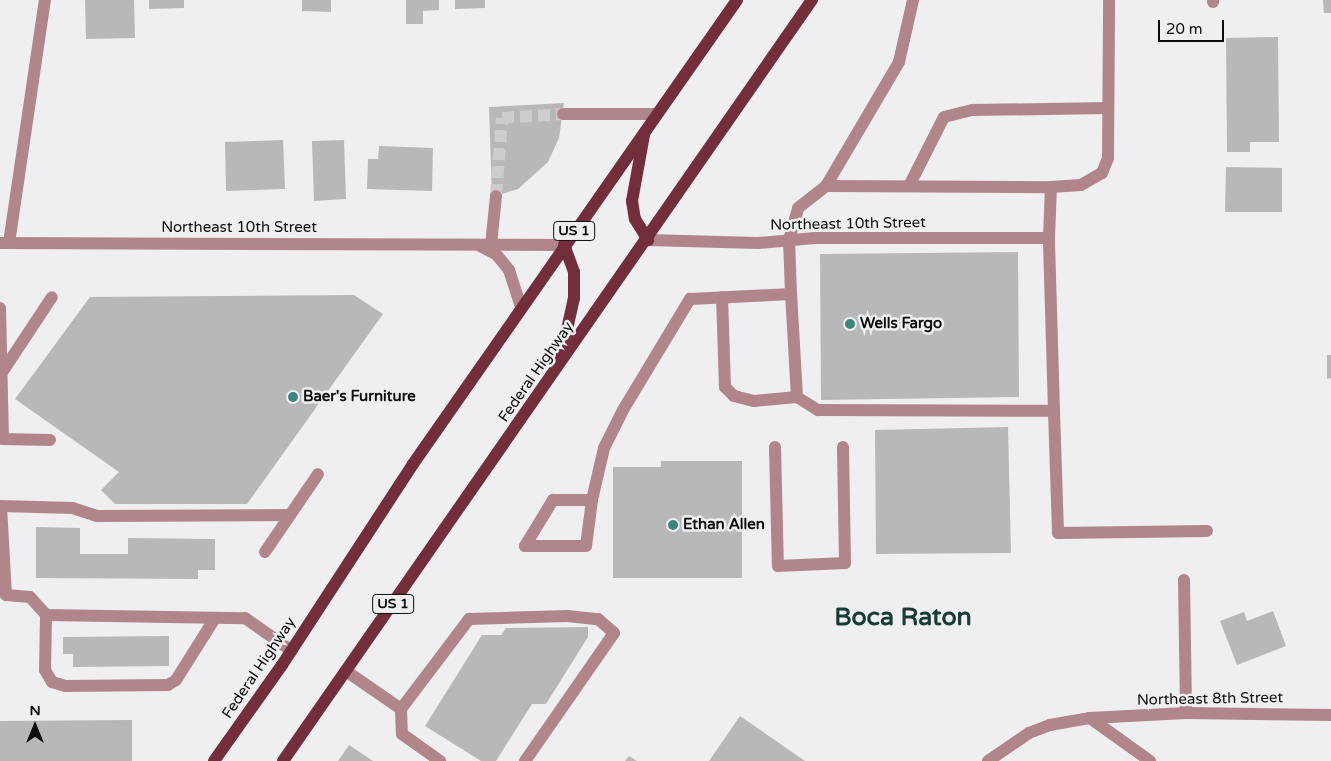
<!DOCTYPE html>
<html>
<head>
<meta charset="utf-8">
<style>
  body { margin:0 }
  #map { position:relative; width:1331px; height:761px; overflow:hidden; background:#efeff1; font-family:"Varela Round",sans-serif }
  div>[style] { position:absolute }
  [style*='--x'] { left:calc(var(--x)*1px); top:calc(var(--y)*1px); width:calc(var(--w)*1px); rotate:calc(var(--a)*1deg) }
  .building>* { inset:0; background:#b8b8b9 }
  .minor-tunnel>* { height:12px; margin-top:-6px; transform-origin:0; background:repeating-linear-gradient(90deg,#cdcdcf 0 12px,transparent 0 18px) }
  .minor>* { height:12px; margin:-6px; padding:0 6px; transform-origin:6px; border-radius:6px; background:#b0868b }
  .major>* { height:12px; margin:-6px; padding:0 6px; transform-origin:6px; border-radius:6px; background:#732e3c }
  .dots>* { width:14px; height:14px; translate:-50% -50%; box-sizing:border-box; border:2px solid #efeff1; border-radius:50% }
  span { translate:-50% -50%; white-space:nowrap; text-align:center; line-height:1.15; -webkit-text-stroke:5px #efeff1; paint-order:stroke }
  .shield-label span { padding:1px 4px; background:#efeff1; border:1px solid; border-radius:4px; -webkit-text-stroke-width:0 }
  .shield-label { font-size:14px; color:#0c0d0d; font-weight:700 }
  .street-label { font-size:15px; color:#0c0d0d }
  .poi-label { font-size:15px; color:#0c0d0d; font-weight:700 }
  .left { translate:0 -50%; text-align:left }
  .town-label { font-size:25px; color:#183b39; font-weight:700 }
  .north { position:absolute; left:10px; top:701px; width:50px; height:50px; -webkit-text-stroke:4px #efeff1; paint-order:stroke; rotate:0deg; font-size:14px; font-weight:700; line-height:20px; text-align:center; color:#0c0d0d }
  .north::after { content:''; display:block; margin:auto; width:18px; height:22px; background:#0c0d0d; clip-path:polygon(50% 0,100% 100%,50% 72%,0 100%) }
  .scale { position:absolute; left:1158px; top:20px; width:66px; height:22px; box-sizing:border-box; border:2px solid #0c0d0d; border-top:0; padding-left:6px; font-size:15px; line-height:18px; white-space:nowrap; color:#0c0d0d; -webkit-text-stroke:4px #efeff1; paint-order:stroke }
</style>
</head>
<body>
<div id="map">
  <div class="building">
    <div style="clip-path:polygon(85px 0,134px 0,135px 38px,86px 39px)"></div>
    <div style="clip-path:polygon(149px 0,184px 0,184px 8px,149px 9px)"></div>
    <div style="clip-path:polygon(302px 0,331px 0,331px 12px,302px 11px)"></div>
    <div style="clip-path:polygon(406px 0,439px 0,439px 10px,423px 11px,423px 24px,406px 24px)"></div>
    <div style="clip-path:polygon(455px 0,485px 0,485px 8px,455px 9px)"></div>
    <div style="clip-path:polygon(1323px 0,1331px 0,1331px 13px,1324px 13px)"></div>
    <div style="clip-path:polygon(1278px 37px,1279px 142px,1250px 142px,1250px 152px,1227px 152px,1226px 38px)"></div>
    <div style="clip-path:polygon(564px 103px,559px 138px,548px 162px,518px 189px,492px 197px,489px 107px)"></div>
    <div style="clip-path:polygon(283px 140px,285px 189px,226px 191px,225px 142px)"></div>
    <div style="clip-path:polygon(344px 140px,346px 199px,314px 201px,312px 141px)"></div>
    <div style="clip-path:polygon(379px 146px,433px 148px,432px 191px,367px 189px,368px 159px,378px 159px)"></div>
    <div style="clip-path:polygon(1226px 167px,1282px 168px,1282px 212px,1225px 212px)"></div>
    <div style="clip-path:polygon(1018px 252px,1019px 397px,821px 400px,820px 254px)"></div>
    <div style="clip-path:polygon(354px 295px,383px 314px,247px 504px,115px 504px,101px 490px,119px 472px,15px 399px,90px 297px)"></div>
    <div style="clip-path:polygon(1327px 355px,1331px 355px,1331px 378px,1327px 379px)"></div>
    <div style="clip-path:polygon(1008px 427px,1011px 553px,876px 554px,875px 430px)"></div>
    <div style="clip-path:polygon(661px 461px,742px 461px,742px 578px,613px 578px,613px 467px,661px 467px)"></div>
    <div style="clip-path:polygon(36px 527px,80px 528px,80px 554px,128px 554px,128px 538px,215px 539px,215px 570px,198px 570px,198px 579px,36px 578px)"></div>
    <div style="clip-path:polygon(1273px 611px,1286px 646px,1237px 665px,1220px 621px,1244px 612px,1247px 621px)"></div>
    <div style="clip-path:polygon(588px 627px,588px 637px,546px 704px,532px 704px,496px 761px,481px 761px,425px 726px,482px 635px,501px 635px,506px 628px)"></div>
    <div style="clip-path:polygon(169px 636px,169px 666px,73px 667px,73px 654px,63px 654px,63px 637px)"></div>
    <div style="clip-path:polygon(740px 716px,805px 761px,709px 761px)"></div>
    <div style="clip-path:polygon(132px 720px,132px 761px,0 761px,0 721px)"></div>
    <div style="clip-path:polygon(349px 745px,373px 761px,338px 761px)"></div>
    <div style="clip-path:polygon(629px 756px,637px 761px,625px 761px)"></div>
  </div>
  <div class="minor-tunnel">
    <div style="--x:496;--y:196;--w:78;--a:-85.6"></div>
    <div style="--x:502;--y:118;--w:61;--a:-3.8"></div>
  </div>
  <div class="minor">
    <div style="--x:1213;--y:0;--w:2;--a:90"></div>
    <div style="--x:563;--y:114;--w:93;--a:0"></div>
    <div style="--x:826;--y:186;--w:225;--a:0.3"></div>
    <div style="--x:909;--y:186;--w:77;--a:-63.1"></div>
    <div style="--x:944;--y:117;--w:30;--a:-14"></div>
    <div style="--x:973;--y:110;--w:135;--a:-0.8"></div>
    <div style="--x:648;--y:240;--w:110;--a:1.6"></div>
    <div style="--x:758;--y:243;--w:57;--a:-5"></div>
    <div style="--x:815;--y:238;--w:234;--a:0"></div>
    <div style="--x:0;--y:243;--w:564;--a:0.2"></div>
    <div style="--x:9;--y:243;--w:246;--a:-81.6"></div>
    <div style="--x:491;--y:245;--w:49;--a:-84.2"></div>
    <div style="--x:480;--y:246;--w:18;--a:27"></div>
    <div style="--x:496;--y:254;--w:21;--a:51"></div>
    <div style="--x:509;--y:270;--w:40;--a:72"></div>
    <div style="--x:722;--y:297;--w:90;--a:88.1"></div>
    <div style="--x:725;--y:387;--w:13;--a:45"></div>
    <div style="--x:734;--y:396;--w:21;--a:14"></div>
    <div style="--x:754;--y:401;--w:43;--a:-5.3"></div>
    <div style="--x:797;--y:397;--w:103;--a:-93.3"></div>
    <div style="--x:0;--y:308;--w:131;--a:88.7"></div>
    <div style="--x:3;--y:439;--w:47;--a:1.2"></div>
    <div style="--x:1;--y:374;--w:92;--a:-56.5"></div>
    <div style="--x:797;--y:397;--w:25;--a:32"></div>
    <div style="--x:818;--y:410;--w:236;--a:0.2"></div>
    <div style="--x:1054;--y:411;--w:173;--a:-91.7"></div>
    <div style="--x:1049;--y:238;--w:51;--a:-87.8"></div>
    <div style="--x:1051;--y:187;--w:30;--a:-4"></div>
    <div style="--x:1081;--y:185;--w:24;--a:-30"></div>
    <div style="--x:1102;--y:173;--w:16;--a:-68"></div>
    <div style="--x:1108;--y:158;--w:158;--a:-89.6"></div>
    <div style="--x:1054;--y:411;--w:122;--a:88.1"></div>
    <div style="--x:1058;--y:533;--w:149;--a:-0.8"></div>
    <div style="--x:775;--y:447;--w:119;--a:88.6"></div>
    <div style="--x:778;--y:566;--w:67;--a:-2.6"></div>
    <div style="--x:845;--y:563;--w:116;--a:-91"></div>
    <div style="--x:592;--y:500;--w:46;--a:97.4"></div>
    <div style="--x:586;--y:546;--w:61;--a:180"></div>
    <div style="--x:525;--y:546;--w:54;--a:-58.7"></div>
    <div style="--x:553;--y:500;--w:39;--a:0"></div>
    <div style="--x:592;--y:500;--w:53;--a:-77"></div>
    <div style="--x:604;--y:448;--w:42;--a:-63.4"></div>
    <div style="--x:623;--y:410;--w:130;--a:-58.9"></div>
    <div style="--x:690;--y:299;--w:101;--a:-2.8"></div>
    <div style="--x:791;--y:294;--w:54;--a:-92.1"></div>
    <div style="--x:789;--y:240;--w:33;--a:-74"></div>
    <div style="--x:798;--y:208;--w:36;--a:-38"></div>
    <div style="--x:826;--y:186;--w:144;--a:-59.5"></div>
    <div style="--x:899;--y:62;--w:64;--a:-77.3"></div>
    <div style="--x:290;--y:515;--w:193;--a:179.7"></div>
    <div style="--x:97;--y:516;--w:25;--a:-162"></div>
    <div style="--x:73;--y:508;--w:72;--a:-178.4"></div>
    <div style="--x:1;--y:506;--w:89;--a:86.8"></div>
    <div style="--x:6;--y:595;--w:24;--a:5"></div>
    <div style="--x:30;--y:597;--w:24;--a:48"></div>
    <div style="--x:46;--y:615;--w:199;--a:0.9"></div>
    <div style="--x:245;--y:618;--w:57;--a:35.1"></div>
    <div style="--x:265;--y:552;--w:94;--a:-55.8"></div>
    <div style="--x:1184;--y:580;--w:133;--a:89.1"></div>
    <div style="--x:46;--y:615;--w:55;--a:91"></div>
    <div style="--x:45;--y:670;--w:14;--a:60"></div>
    <div style="--x:52;--y:682;--w:14;--a:17"></div>
    <div style="--x:65;--y:686;--w:103;--a:-0.6"></div>
    <div style="--x:168;--y:685;--w:9;--a:-32"></div>
    <div style="--x:176;--y:680;--w:73;--a:-57.8"></div>
    <div style="--x:346;--y:671;--w:67;--a:34.6"></div>
    <div style="--x:401;--y:709;--w:25;--a:88"></div>
    <div style="--x:402;--y:734;--w:47;--a:35.4"></div>
    <div style="--x:401;--y:709;--w:113;--a:-52.9"></div>
    <div style="--x:469;--y:619;--w:98;--a:-1.8"></div>
    <div style="--x:567;--y:616;--w:31;--a:6"></div>
    <div style="--x:598;--y:619;--w:21;--a:41"></div>
    <div style="--x:614;--y:633;--w:156;--a:124.8"></div>
    <div style="--x:1090;--y:718;--w:74;--a:35.6"></div>
    <div style="--x:988;--y:761;--w:50;--a:-34.3"></div>
    <div style="--x:1029;--y:733;--w:22;--a:-21"></div>
    <div style="--x:1050;--y:725;--w:41;--a:-9.9"></div>
    <div style="--x:1090;--y:718;--w:96;--a:-3"></div>
    <div style="--x:1186;--y:713;--w:145;--a:0.8"></div>
  </div>
  <div class="major">
    <div style="--x:644;--y:135;--w:67;--a:100.3"></div>
    <div style="--x:632;--y:201;--w:18;--a:81"></div>
    <div style="--x:635;--y:219;--w:25;--a:58"></div>
    <div style="--x:560;--y:361;--w:65;--a:-77.5"></div>
    <div style="--x:574;--y:298;--w:26;--a:-90"></div>
    <div style="--x:574;--y:272;--w:29;--a:-110"></div>
    <div style="--x:214;--y:761;--w:118;--a:-54.7"></div>
    <div style="--x:282;--y:665;--w:240;--a:-56.9"></div>
    <div style="--x:413;--y:464;--w:566;--a:-55.07"></div>
    <div style="--x:283;--y:761;--w:927;--a:-55.2"></div>
  </div>
  <div class="dots">
    <div style="left:850px;top:324px;background:#3d8480"></div>
    <div style="left:293px;top:397px;background:#3d8480"></div>
    <div style="left:673px;top:525px;background:#3d8480"></div>
  </div>
  <div class="shield-label">
    <span style="left:574px;top:231px">US 1</span>
    <span style="left:393px;top:604px">US 1</span>
  </div>
  <div class="street-label">
    <span style="left:848px;top:224px;rotate:-1deg">Northeast 10th Street</span>
    <span style="left:239px;top:228px">Northeast 10th Street</span>
    <span style="left:536px;top:372px;rotate:-55deg">Federal Highway</span>
    <span style="left:259px;top:668px;rotate:-56deg">Federal Highway</span>
    <span style="left:1210px;top:699px;rotate:-1deg">Northeast 8th Street</span>
  </div>
  <div class="poi-label">
    <span class="left" style="left:860px;top:324px">Wells Fargo</span>
    <span class="left" style="left:303px;top:397px">Baer's Furniture</span>
    <span class="left" style="left:683px;top:525px">Ethan Allen</span>
  </div>
  <div class="town-label">
    <span style="left:903px;top:617px">Boca Raton</span>
  </div>
  <div class="north">N</div>
  <div class="scale">20 m</div>
</div>
</body>
</html>
